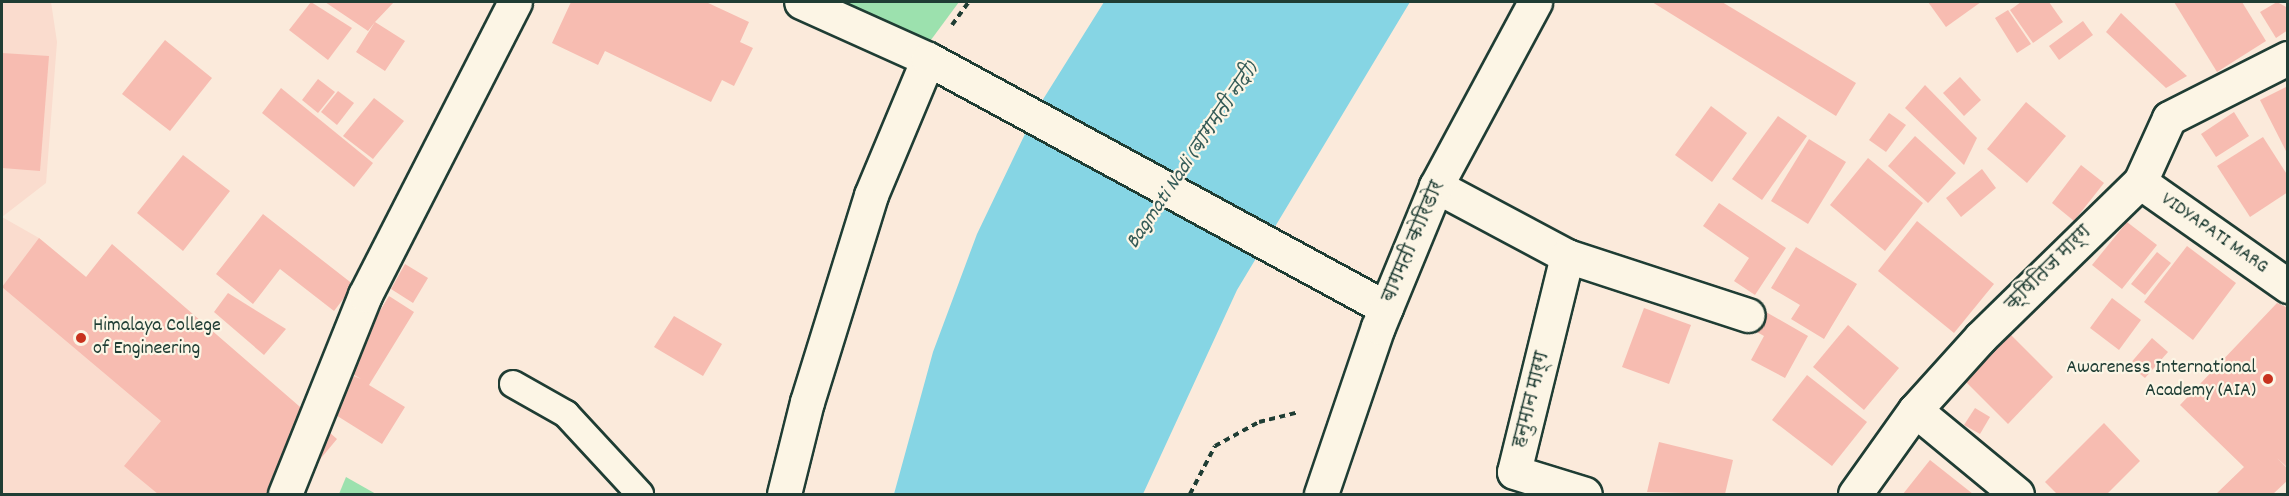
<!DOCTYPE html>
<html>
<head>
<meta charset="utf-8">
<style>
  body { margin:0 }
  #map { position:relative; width:2289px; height:496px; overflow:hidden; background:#fbeadb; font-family:Dekko,"Playpen Sans Deva",sans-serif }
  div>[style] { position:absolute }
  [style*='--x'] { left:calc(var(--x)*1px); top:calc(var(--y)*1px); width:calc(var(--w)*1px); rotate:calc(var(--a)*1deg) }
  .built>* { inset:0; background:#fadcce }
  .green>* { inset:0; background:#9ce1ae }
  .water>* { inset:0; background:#86d5e4 }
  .building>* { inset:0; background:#f7bcb1 }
  .path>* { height:4px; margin-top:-2px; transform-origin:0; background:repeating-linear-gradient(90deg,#1f3d34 0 6px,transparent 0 10.5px) }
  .roads { filter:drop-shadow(2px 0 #1f3d34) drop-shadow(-2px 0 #1f3d34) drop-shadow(0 2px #1f3d34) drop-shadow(0 -2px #1f3d34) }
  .service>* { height:26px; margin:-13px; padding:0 13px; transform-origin:13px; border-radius:13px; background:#fcf5e5 }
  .minor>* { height:33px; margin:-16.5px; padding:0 16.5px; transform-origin:16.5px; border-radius:16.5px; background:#fcf5e5 }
  .tertiary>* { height:33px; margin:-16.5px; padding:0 16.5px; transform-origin:16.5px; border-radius:16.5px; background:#fcf5e5 }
  .secondary>* { height:33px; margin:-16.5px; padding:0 16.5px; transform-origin:16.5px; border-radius:16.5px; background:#fcf5e5 }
  .dots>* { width:16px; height:16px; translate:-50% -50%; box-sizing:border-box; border:3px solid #fcf5e5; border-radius:50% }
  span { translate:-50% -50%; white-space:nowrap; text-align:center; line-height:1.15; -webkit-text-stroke:4.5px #fcf5e5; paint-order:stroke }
  .street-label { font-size:20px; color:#1f3d34 }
  .poi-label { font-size:20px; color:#1f3d34 }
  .left { translate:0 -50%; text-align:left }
  .right { translate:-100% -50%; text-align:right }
  .water-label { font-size:21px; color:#345b57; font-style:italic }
  .frame { position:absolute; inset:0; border:3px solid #1f3d34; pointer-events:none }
</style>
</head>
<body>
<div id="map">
  <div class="built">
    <div style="clip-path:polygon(2px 2px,51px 2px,57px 42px,46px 183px,2px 217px)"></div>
    <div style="clip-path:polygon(2px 217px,39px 238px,283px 439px,251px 494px,2px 494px)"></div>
  </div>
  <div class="green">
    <div style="clip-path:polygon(824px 2px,959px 2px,925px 48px)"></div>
    <div style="clip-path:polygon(346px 477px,376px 494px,339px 494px)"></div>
  </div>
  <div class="water">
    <div style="clip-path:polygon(1104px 2px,1410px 2px,1237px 290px,1143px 494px,894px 494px,933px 352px,977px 234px,1037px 109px)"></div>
  </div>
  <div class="building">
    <div style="clip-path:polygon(311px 2px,352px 28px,328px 60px,289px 30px)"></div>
    <div style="clip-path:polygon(325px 2px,394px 2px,375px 22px,405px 41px,385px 71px,356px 52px,375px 22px,368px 31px)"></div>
    <div style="clip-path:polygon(571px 2px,706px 2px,749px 22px,740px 42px,753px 48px,734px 86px,722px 80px,711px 102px,605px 51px,598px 65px,552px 43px)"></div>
    <div style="clip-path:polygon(1652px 2px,1722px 2px,1856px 83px,1836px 116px)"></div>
    <div style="clip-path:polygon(1928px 2px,1981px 2px,1946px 27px)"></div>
    <div style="clip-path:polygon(2021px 2px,2049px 2px,2063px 22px,2033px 43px,2010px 10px)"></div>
    <div style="clip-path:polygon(2174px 2px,2242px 2px,2266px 41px,2217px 72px)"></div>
    <div style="clip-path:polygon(2277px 2px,2288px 8px,2288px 30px,2276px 38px,2260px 12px)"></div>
    <div style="clip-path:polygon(2008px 10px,2031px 44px,2017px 53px,1995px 18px)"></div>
    <div style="clip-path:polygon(2121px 13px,2187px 76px,2166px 88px,2106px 32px)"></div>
    <div style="clip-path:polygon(2083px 21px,2093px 35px,2059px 60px,2049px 46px)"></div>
    <div style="clip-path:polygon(165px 40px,212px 78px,170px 131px,122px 94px)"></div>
    <div style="clip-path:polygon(2px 53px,49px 56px,40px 171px,2px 168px)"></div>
    <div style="clip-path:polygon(1960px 77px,1981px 100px,1964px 116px,1943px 93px)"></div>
    <div style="clip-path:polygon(318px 79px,335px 92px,318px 113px,302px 100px)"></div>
    <div style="clip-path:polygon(1925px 85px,1977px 138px,1964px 165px,1905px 108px)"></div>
    <div style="clip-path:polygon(2288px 86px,2288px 155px,2260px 100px)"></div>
    <div style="clip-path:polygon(281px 88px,373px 163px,354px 187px,262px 113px)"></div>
    <div style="clip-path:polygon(338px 91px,354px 103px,337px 125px,321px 112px)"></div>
    <div style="clip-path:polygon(374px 98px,404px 121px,373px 159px,343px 136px)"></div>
    <div style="clip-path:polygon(2026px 102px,2066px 136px,2027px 183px,1987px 149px)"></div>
    <div style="clip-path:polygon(1711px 106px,1747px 133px,1712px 182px,1675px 155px)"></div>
    <div style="clip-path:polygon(2234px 112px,2249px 136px,2216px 157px,2201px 134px)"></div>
    <div style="clip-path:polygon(1889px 113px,1906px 125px,1886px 152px,1869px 140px)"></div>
    <div style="clip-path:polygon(1778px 116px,1807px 136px,1762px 200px,1732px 179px)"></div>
    <div style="clip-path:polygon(1915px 136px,1956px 173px,1928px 203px,1888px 166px)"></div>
    <div style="clip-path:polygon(2263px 137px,2288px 176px,2288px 192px,2250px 217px,2217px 166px)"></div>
    <div style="clip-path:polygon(1809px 139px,1846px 162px,1808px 224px,1771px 201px)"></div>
    <div style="clip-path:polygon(183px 155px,230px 191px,183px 251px,137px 213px)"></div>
    <div style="clip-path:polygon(1868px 158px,1923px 203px,1885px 251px,1830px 205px)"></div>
    <div style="clip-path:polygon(2081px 165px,2104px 183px,2074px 221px,2052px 203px)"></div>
    <div style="clip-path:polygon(1982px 169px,1996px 188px,1961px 217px,1946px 198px)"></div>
    <div style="clip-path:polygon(1719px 203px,1786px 248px,1755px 295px,1734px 281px,1749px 258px,1703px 226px)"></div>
    <div style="clip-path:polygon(263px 214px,354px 285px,334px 311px,280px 269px,253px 304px,216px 274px)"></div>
    <div style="clip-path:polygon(1917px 221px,1994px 284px,1954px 333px,1878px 271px)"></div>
    <div style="clip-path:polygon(2127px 222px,2157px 245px,2122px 289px,2092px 265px)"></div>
    <div style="clip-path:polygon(39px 238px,86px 277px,112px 244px,337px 439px,291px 494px,158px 494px,124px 466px,161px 421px,2px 287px)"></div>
    <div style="clip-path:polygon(2187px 246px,2236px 283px,2193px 340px,2144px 302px)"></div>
    <div style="clip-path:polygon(1796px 247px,1857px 284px,1824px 339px,1791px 319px,1800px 305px,1771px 288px)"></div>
    <div style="clip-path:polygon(2157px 252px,2171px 263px,2145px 295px,2131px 284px)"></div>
    <div style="clip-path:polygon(405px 264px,428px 278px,413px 303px,391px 289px)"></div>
    <div style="clip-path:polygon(228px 293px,286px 329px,264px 355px,214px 312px)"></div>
    <div style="clip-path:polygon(389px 296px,414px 312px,369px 385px,405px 407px,382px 444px,331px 412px,354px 376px,361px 379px,344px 369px)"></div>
    <div style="clip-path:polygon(2112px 298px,2141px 320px,2119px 350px,2090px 328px)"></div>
    <div style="clip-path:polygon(2277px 303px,2288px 308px,2288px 468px,2277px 458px,2288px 469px,2288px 480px,2273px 494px,2216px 494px,2244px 467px,2180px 405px)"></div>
    <div style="clip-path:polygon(1644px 308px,1691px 325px,1669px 384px,1622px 367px)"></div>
    <div style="clip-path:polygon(1759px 308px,1808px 336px,1785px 378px,1751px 360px,1764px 336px,1748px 327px)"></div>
    <div style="clip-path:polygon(674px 316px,722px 344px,703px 376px,654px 347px)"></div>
    <div style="clip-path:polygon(1848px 325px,1899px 368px,1864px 410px,1813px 367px)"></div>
    <div style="clip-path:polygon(2009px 333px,2053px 377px,2008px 424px,1963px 379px)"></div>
    <div style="clip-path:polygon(2152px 338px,2168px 352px,2145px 378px,2129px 365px)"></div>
    <div style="clip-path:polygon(1807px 375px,1867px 422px,1832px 466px,1772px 420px)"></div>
    <div style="clip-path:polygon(1975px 408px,1990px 417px,1980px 434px,1964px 425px)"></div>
    <div style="clip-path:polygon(2104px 423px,2140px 461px,2107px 494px,2057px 494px,2045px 482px)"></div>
    <div style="clip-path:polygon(1659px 442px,1733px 460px,1725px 494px,1647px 492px)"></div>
    <div style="clip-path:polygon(1930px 460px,1973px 494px,1903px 494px)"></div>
  </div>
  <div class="path">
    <div style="--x:952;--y:25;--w:29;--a:-54"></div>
    <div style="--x:1190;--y:494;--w:54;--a:-62.5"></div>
    <div style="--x:1215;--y:446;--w:50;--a:-28.6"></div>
    <div style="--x:1259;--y:422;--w:41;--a:-14"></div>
  </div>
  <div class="roads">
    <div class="service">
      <div style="--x:513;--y:384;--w:61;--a:29.5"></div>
      <div style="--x:566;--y:414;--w:109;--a:47.2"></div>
    </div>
    <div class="minor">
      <div style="--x:2140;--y:182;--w:181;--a:35.1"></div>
      <div style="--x:1436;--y:186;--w:149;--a:28.1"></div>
      <div style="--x:1567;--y:256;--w:190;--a:18.1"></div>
      <div style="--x:1567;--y:256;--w:222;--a:103.8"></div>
      <div style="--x:1514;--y:472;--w:74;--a:17.2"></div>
      <div style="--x:1915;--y:410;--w:132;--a:39.5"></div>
      <div style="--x:285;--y:494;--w:214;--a:-68.1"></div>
      <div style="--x:365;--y:295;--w:329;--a:-62.9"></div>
      <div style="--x:784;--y:494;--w:95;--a:-76"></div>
      <div style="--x:807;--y:402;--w:217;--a:-72.8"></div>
      <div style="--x:871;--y:195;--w:147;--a:-67.3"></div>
      <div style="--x:928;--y:59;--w:139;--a:-155.8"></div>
      <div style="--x:1855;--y:494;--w:103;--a:-54.5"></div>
      <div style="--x:1915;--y:410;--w:98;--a:-47.9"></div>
      <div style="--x:1981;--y:337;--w:222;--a:-44.3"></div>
      <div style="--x:2140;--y:182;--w:70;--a:-65.6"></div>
      <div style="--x:2169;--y:118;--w:133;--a:-26.8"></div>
    </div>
    <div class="tertiary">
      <div style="--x:928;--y:59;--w:521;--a:28.53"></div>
    </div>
    <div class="secondary">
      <div style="--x:1321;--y:494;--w:176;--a:-71.2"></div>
      <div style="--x:1378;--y:327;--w:152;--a:-67.6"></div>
      <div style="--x:1436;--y:186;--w:209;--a:-61.7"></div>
    </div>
  </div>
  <div class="dots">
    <div style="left:81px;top:338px;background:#c8321e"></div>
    <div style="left:2268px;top:379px;background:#c8321e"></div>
  </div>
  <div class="street-label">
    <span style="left:2214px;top:234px;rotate:35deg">VIDYAPATI MARG</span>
    <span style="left:1414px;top:242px;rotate:-67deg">बागमती कोरिडोर</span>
    <span style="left:2049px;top:269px;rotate:-45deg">क्षितिज मार्ग</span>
    <span style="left:1532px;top:400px;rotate:-76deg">हनुमान मार्ग</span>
  </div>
  <div class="poi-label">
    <span class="left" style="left:93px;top:338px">Himalaya College<br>of Engineering</span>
    <span class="right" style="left:2256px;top:380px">Awareness International<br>Academy (AIA)</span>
  </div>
  <div class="water-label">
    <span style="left:1193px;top:156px;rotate:-56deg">Bagmati Nadi (बागमती नदी)</span>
  </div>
  <div class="frame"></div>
</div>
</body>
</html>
